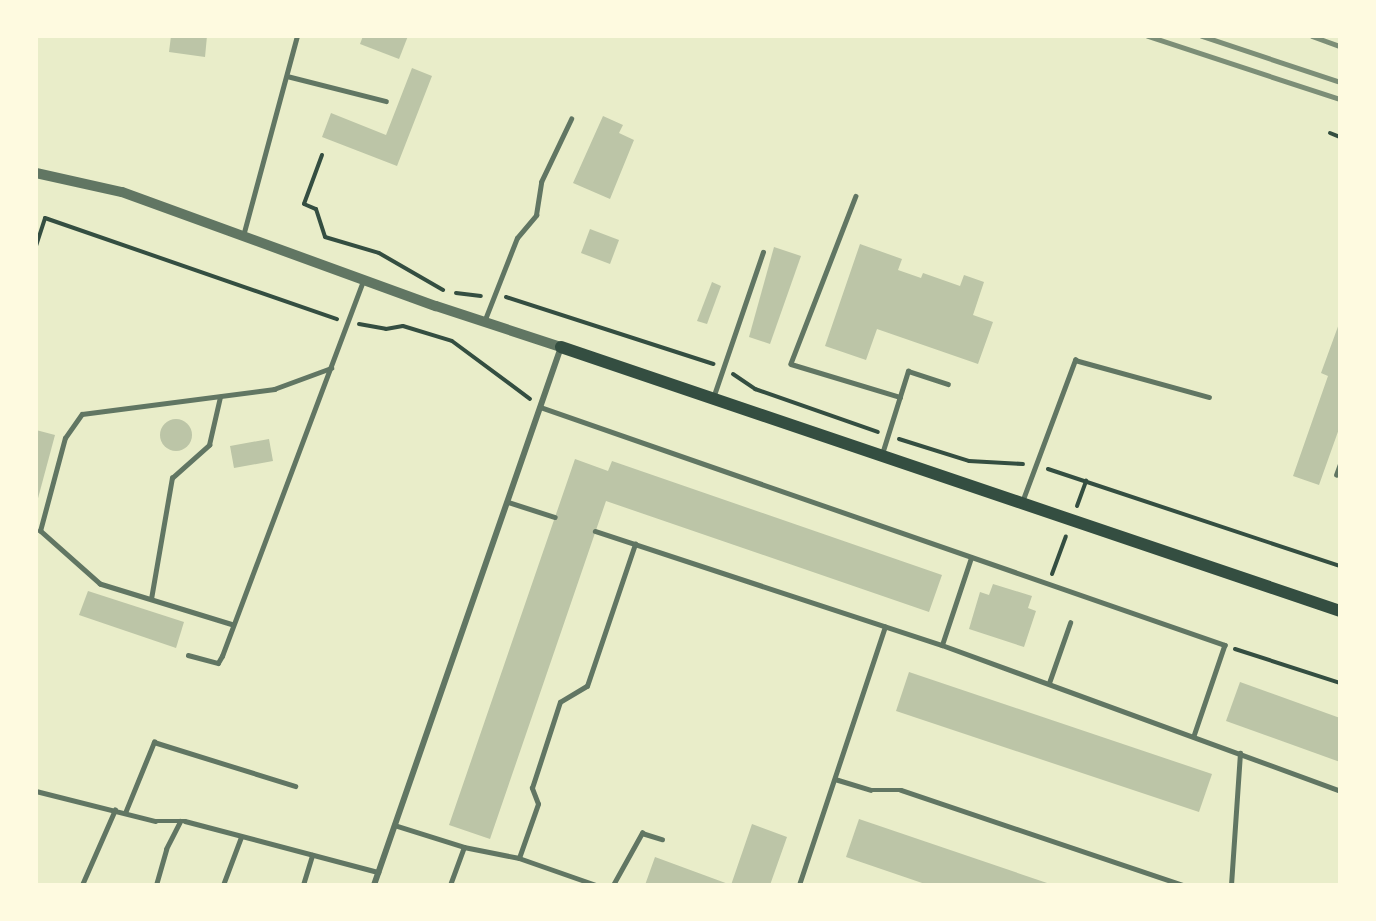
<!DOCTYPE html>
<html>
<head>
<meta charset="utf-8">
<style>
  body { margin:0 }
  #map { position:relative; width:1376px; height:921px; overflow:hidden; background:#e9edc9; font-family:"Roboto Condensed",sans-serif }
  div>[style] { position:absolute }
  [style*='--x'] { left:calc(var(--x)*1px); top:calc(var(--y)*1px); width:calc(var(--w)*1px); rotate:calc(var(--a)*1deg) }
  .building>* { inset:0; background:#bcc5a7 }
  .round { border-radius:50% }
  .path>* { height:4px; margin:-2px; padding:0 2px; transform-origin:2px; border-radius:2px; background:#344e41 }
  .service>* { height:4.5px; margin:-2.25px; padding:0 2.25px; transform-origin:2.25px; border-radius:2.25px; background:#617663 }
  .minor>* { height:6px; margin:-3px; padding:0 3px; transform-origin:3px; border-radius:3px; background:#617663 }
  .tertiary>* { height:10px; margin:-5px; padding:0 5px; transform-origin:5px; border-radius:5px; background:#617663 }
  .secondary>* { height:12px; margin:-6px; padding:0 6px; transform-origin:6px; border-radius:6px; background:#344e41 }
  .rail>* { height:4.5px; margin:-2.25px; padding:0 2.25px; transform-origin:2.25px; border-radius:2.25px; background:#7c8e77 }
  span { translate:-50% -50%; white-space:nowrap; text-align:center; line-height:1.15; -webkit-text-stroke:4.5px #fefae0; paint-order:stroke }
  .frame { position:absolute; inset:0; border:38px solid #fefae0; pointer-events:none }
</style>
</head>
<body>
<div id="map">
  <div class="building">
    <div style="clip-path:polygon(171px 36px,207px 36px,205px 57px,169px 52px)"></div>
    <div style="clip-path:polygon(363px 36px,408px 36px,399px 59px,360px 44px)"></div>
    <div style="clip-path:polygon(412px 68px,432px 76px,397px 166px,322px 137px,331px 113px,386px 135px)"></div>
    <div style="clip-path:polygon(603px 116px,623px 125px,619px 133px,634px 140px,610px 199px,573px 183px)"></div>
    <div style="clip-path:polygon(590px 229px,619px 240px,610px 264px,581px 253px)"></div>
    <div style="clip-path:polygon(860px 244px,902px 259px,898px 270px,921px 278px,923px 273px,960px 286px,964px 275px,984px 282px,973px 315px,993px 322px,978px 364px,877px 329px,866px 360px,825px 346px)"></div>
    <div style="clip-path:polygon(774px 247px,801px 256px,770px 344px,749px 337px)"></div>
    <div style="clip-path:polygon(712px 282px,721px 286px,707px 324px,697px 321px)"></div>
    <div style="clip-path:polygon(1340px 321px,1340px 426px,1319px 485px,1293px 476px,1328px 376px,1321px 373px)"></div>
    <div class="round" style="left:160px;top:419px;width:32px;height:32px"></div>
    <div style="clip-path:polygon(36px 430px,55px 435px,37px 502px,36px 502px)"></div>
    <div style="clip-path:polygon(269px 439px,273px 461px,234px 468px,230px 446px)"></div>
    <div style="clip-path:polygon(575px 459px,608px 471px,612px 461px,942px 575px,929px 612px,606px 501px,490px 839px,449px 825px)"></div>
    <div style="clip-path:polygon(993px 584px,1032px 596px,1028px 608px,1036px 611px,1024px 647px,969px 629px,980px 592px,989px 595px)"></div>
    <div style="clip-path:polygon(88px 591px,184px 622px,176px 648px,79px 615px)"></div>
    <div style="clip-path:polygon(909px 672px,1212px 774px,1199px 812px,896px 711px)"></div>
    <div style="clip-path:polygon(1240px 682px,1340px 718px,1340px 762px,1226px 721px)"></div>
    <div style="clip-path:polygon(859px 819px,1053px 885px,928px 885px,846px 857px)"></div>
    <div style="clip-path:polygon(752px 824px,787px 837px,770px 885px,645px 885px,655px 857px,731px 885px)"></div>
  </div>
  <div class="path">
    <div style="--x:1330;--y:133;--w:11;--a:22"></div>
    <div style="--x:322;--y:155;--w:52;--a:110.2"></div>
    <div style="--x:304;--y:204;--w:13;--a:23"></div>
    <div style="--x:316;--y:209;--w:29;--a:72"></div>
    <div style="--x:325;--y:237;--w:56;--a:16.5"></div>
    <div style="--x:379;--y:253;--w:74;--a:30"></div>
    <div style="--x:36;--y:246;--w:29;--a:-72"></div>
    <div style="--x:45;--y:218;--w:309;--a:19.1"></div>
    <div style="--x:456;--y:293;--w:25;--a:7"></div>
    <div style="--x:506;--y:297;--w:218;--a:17.9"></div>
    <div style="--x:359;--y:324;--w:27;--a:10"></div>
    <div style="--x:386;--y:329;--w:17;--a:-10"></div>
    <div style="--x:403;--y:326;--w:51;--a:17"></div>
    <div style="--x:452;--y:341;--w:97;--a:36.6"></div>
    <div style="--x:733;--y:374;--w:27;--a:34"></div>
    <div style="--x:755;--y:389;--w:130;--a:19.3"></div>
    <div style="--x:899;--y:439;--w:73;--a:17.4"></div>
    <div style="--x:969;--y:461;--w:54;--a:3.2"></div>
    <div style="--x:1048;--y:469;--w:308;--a:18.4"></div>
    <div style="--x:1077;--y:506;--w:27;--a:-70"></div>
    <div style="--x:1052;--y:574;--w:40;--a:-69.8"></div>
    <div style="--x:1235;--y:649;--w:110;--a:17.9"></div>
  </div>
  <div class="service">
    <div style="--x:287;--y:76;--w:102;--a:14.2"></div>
    <div style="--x:856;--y:196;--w:180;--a:111.2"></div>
    <div style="--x:791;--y:364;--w:114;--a:16.8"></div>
    <div style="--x:243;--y:236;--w:207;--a:-74.9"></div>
    <div style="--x:484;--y:322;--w:90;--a:-68.6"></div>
    <div style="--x:517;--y:238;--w:30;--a:-50"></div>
    <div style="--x:536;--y:215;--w:33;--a:-81"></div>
    <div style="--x:541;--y:182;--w:70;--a:-64.5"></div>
    <div style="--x:713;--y:398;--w:154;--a:-71.1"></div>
    <div style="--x:540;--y:407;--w:725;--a:19.16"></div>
    <div style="--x:1225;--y:645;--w:96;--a:108.8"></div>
    <div style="--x:882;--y:454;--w:87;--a:-72.6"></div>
    <div style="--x:908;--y:371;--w:42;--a:18"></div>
    <div style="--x:1336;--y:475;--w:12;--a:-70"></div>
    <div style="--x:508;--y:502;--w:49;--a:17.7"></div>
    <div style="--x:1022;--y:502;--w:152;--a:-69.5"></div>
    <div style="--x:1075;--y:360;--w:139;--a:15.4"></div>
    <div style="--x:595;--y:531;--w:365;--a:18.2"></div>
    <div style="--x:942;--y:645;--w:424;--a:20.1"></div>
    <div style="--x:151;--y:599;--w:123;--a:-80.2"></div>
    <div style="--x:172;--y:478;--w:50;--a:-41.7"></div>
    <div style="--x:209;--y:445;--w:49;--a:-77.1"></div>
    <div style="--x:233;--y:625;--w:139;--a:-162.9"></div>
    <div style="--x:100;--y:584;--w:80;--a:-138.5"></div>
    <div style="--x:40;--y:531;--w:96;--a:-75"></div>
    <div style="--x:65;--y:438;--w:29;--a:-55"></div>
    <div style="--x:82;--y:414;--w:194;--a:-7.4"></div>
    <div style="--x:274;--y:389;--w:61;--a:-20.2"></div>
    <div style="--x:942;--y:645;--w:92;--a:-71.6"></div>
    <div style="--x:188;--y:655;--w:31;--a:15"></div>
    <div style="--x:218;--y:663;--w:8;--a:-60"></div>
    <div style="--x:222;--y:656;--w:401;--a:-69.4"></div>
    <div style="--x:1049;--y:683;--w:64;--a:-70.7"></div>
    <div style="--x:835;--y:779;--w:37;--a:17"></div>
    <div style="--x:870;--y:790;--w:31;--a:0"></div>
    <div style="--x:901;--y:790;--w:299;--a:18.6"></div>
    <div style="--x:36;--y:791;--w:123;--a:14.1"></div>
    <div style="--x:155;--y:821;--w:30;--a:0"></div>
    <div style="--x:185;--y:821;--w:200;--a:14.8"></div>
    <div style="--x:125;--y:813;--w:77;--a:-67.8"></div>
    <div style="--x:154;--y:742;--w:148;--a:17.3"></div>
    <div style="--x:394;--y:825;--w:73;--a:17.4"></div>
    <div style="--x:464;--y:847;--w:56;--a:11.3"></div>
    <div style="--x:519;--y:858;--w:82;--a:19.3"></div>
    <div style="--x:519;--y:858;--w:57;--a:-70.6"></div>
    <div style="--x:538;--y:804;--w:17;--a:-111"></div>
    <div style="--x:532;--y:788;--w:90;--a:-72"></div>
    <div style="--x:560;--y:702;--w:31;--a:-31"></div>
    <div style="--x:587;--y:686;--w:150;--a:-71.3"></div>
    <div style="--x:82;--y:885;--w:82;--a:-66.3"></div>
    <div style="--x:156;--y:885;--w:37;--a:-74"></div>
    <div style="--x:166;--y:849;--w:31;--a:-63"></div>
    <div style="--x:223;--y:885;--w:51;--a:-69.4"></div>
    <div style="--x:303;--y:885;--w:31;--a:-73"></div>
    <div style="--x:450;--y:885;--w:40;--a:-69.8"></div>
    <div style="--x:613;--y:885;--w:60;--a:-60.9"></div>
    <div style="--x:642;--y:833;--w:21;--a:17"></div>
    <div style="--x:799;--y:885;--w:272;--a:-71.6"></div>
    <div style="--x:1231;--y:885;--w:132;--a:-86.1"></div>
  </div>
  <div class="minor">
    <div style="--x:374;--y:885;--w:570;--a:-70.83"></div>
  </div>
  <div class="tertiary">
    <div style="--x:36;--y:173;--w:88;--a:12.5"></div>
    <div style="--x:122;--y:192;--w:334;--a:20"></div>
    <div style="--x:436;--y:306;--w:132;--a:18.2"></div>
  </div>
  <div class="secondary">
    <div style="--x:561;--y:347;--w:823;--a:18.72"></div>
  </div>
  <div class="rail">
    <div style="--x:1148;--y:36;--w:202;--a:18.2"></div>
    <div style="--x:1202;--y:36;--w:145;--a:18.4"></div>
    <div style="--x:1312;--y:36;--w:30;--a:20"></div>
  </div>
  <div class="frame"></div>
</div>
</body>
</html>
